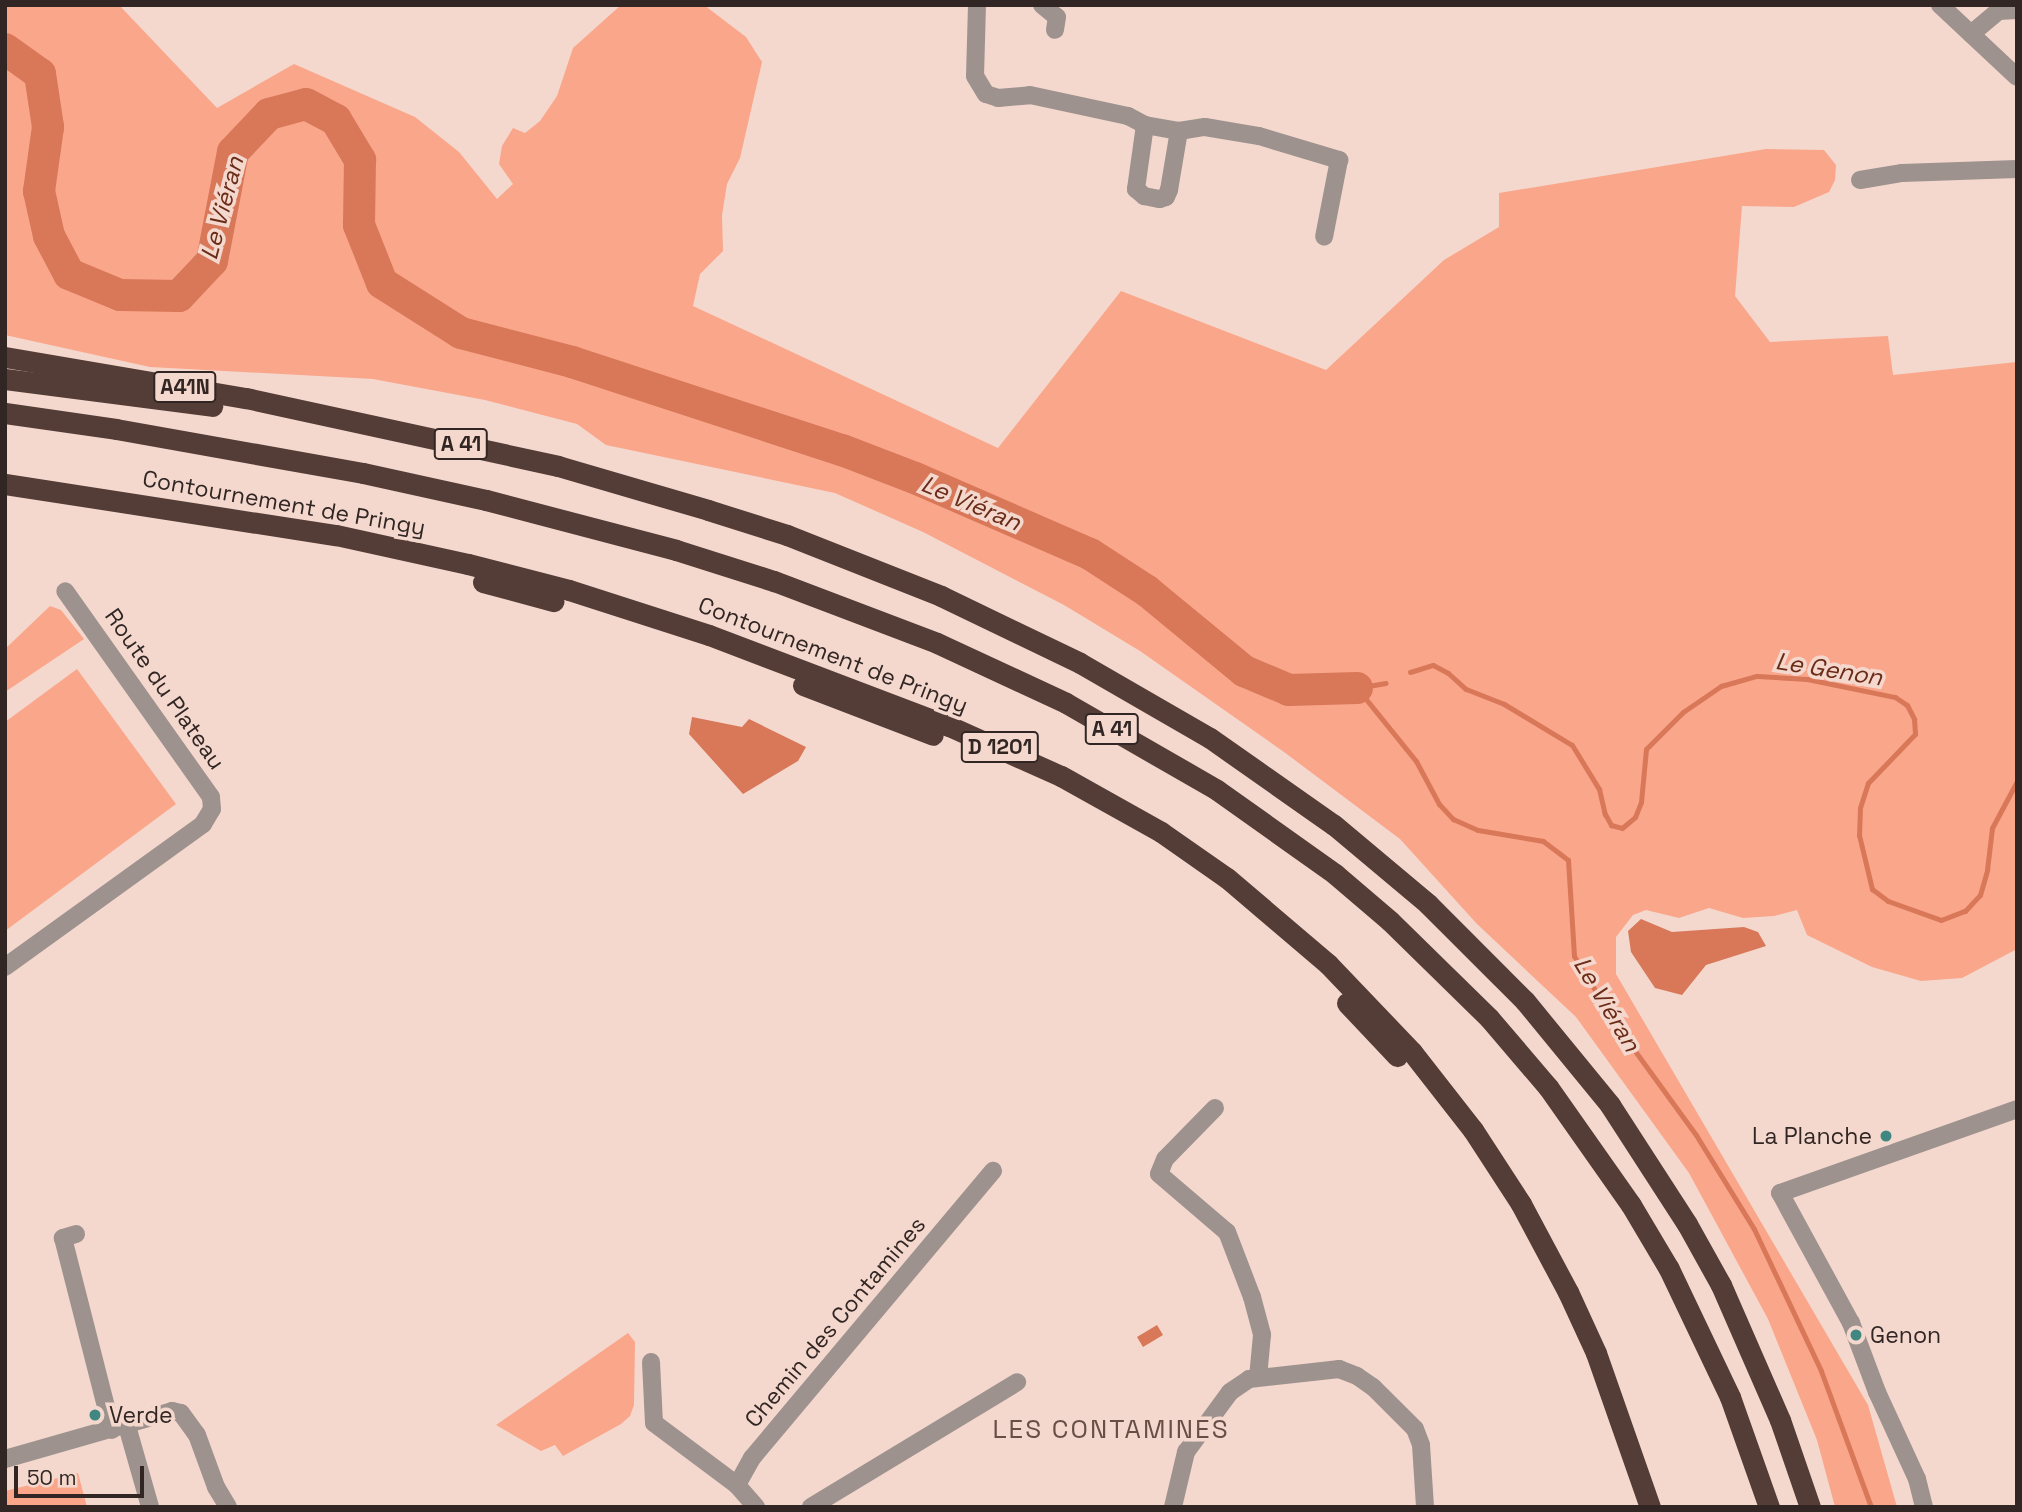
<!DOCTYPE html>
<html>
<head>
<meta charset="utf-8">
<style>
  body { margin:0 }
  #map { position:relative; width:2022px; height:1512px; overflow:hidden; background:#f4d8ce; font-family:"Space Grotesk",sans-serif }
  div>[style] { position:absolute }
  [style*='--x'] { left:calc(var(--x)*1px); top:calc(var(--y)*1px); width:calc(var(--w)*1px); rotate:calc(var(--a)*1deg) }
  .green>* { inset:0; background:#faa68b }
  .water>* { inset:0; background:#d87859 }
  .stream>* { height:5px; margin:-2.5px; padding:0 2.5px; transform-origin:2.5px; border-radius:2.5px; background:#d87859 }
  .river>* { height:32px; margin:-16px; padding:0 16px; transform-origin:16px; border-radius:16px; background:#d87859 }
  .minor>* { height:18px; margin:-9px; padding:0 9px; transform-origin:9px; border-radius:9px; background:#9e928e }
  .highway>* { height:21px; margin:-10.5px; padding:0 10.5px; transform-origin:10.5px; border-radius:10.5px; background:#533d36 }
  .dots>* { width:19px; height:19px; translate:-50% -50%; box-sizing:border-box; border:4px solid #f4d8ce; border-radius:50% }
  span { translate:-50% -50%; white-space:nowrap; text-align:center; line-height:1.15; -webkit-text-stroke:7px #f4d8ce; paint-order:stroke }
  .shield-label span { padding:2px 5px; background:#f4d8ce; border:2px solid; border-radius:5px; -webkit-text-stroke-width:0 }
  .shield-label { font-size:21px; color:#312623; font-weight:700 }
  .street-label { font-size:23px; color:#312623 }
  .poi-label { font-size:23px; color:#312623 }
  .right { translate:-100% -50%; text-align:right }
  .left { translate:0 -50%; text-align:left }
  .water-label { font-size:24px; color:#6a2c17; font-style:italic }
  .quarter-label { font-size:26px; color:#674f47; letter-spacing:2px }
  .frame { position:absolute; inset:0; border:7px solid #312623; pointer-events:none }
  .scale { position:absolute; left:14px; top:1466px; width:130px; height:32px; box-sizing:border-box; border:4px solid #312623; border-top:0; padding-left:9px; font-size:21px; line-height:24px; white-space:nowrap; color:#312623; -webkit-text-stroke:5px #f4d8ce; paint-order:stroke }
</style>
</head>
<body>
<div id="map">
  <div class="green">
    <div style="clip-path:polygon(5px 5px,119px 5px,217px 108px,294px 64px,415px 117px,459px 152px,497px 199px,513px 184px,499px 164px,502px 146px,513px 128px,525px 133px,540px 121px,557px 96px,573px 48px,621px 5px,704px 5px,746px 37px,762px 62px,740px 158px,727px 184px,722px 215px,723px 251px,700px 274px,693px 306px,998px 448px,1121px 291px,1326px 370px,1444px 260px,1499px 227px,1499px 193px,1766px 149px,1824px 150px,1836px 165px,1835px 180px,1829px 192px,1794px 207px,1742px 206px,1735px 296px,1770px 342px,1888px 336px,1893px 375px,2017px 362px,2017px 949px,1962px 978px,1921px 981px,1872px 967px,1807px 935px,1797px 910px,1774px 916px,1743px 918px,1709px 908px,1679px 918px,1646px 910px,1633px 915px,1616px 937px,1616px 974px,1868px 1405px,1897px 1507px,1835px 1507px,1817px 1440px,1768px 1319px,1689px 1173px,1576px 1017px,1477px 924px,1400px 839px,1284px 752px,1140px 651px,1064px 605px,923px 532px,835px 493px,606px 445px,577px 424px,485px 400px,373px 379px,150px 367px,5px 335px)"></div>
    <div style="clip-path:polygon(50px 606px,61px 610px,84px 639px,5px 692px,5px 649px)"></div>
    <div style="clip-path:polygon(77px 669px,176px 804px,5px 931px,5px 722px)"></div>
    <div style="clip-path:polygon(628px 1333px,635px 1342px,634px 1405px,630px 1416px,621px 1424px,563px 1456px,555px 1445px,541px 1451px,496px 1425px)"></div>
    <div style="clip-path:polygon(78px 1473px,87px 1507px,5px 1507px,5px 1491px)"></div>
  </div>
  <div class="water">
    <div style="clip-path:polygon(692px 717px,742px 727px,749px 719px,806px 747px,798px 761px,743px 794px,689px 734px)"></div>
    <div style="clip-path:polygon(1641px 919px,1672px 932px,1744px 927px,1758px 932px,1766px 946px,1706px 965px,1682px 995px,1655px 988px,1631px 952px,1628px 931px)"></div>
    <div style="clip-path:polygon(1157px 1325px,1163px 1335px,1143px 1347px,1137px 1337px)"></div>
  </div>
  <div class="stream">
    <div style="--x:1410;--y:672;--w:24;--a:-17"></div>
    <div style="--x:1433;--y:665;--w:17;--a:28"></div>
    <div style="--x:1448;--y:673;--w:24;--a:42"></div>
    <div style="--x:1466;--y:689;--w:41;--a:21.5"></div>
    <div style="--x:1504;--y:704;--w:79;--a:31.1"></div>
    <div style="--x:1572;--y:745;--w:52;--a:58.5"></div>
    <div style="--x:1599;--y:789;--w:26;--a:77"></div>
    <div style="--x:1605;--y:814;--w:13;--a:61"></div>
    <div style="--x:1611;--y:825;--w:11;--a:15"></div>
    <div style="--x:1622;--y:828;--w:17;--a:-40"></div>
    <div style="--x:1635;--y:817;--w:16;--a:-68"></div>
    <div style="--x:1641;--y:802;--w:53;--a:-84.6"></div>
    <div style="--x:1646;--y:749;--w:52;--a:-45"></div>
    <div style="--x:1683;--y:712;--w:46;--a:-34.4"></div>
    <div style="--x:1721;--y:686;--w:37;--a:-16"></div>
    <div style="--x:1757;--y:676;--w:50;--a:3.4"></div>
    <div style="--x:1807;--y:679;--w:90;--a:11.6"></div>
    <div style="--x:1895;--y:697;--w:14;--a:34"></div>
    <div style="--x:1907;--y:705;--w:16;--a:63"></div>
    <div style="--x:1914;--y:719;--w:15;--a:86"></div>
    <div style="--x:1915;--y:734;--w:68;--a:133.8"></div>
    <div style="--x:1868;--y:783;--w:26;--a:108"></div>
    <div style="--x:1860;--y:808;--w:27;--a:92"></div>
    <div style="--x:1859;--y:835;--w:56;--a:76.5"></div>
    <div style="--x:1872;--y:889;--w:20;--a:37"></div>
    <div style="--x:1888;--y:901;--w:56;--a:19.7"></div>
    <div style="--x:1941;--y:920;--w:26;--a:-21"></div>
    <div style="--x:1965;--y:911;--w:22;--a:-47"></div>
    <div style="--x:1980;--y:895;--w:26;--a:-74"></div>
    <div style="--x:1987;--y:870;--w:42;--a:-83.2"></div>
    <div style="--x:1992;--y:828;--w:53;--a:-62"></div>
    <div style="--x:1357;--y:688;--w:94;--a:51.1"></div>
    <div style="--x:1416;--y:761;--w:49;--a:61.9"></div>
    <div style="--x:1439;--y:804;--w:21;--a:47"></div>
    <div style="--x:1453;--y:819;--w:27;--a:24"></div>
    <div style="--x:1478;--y:830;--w:66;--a:9.6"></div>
    <div style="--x:1543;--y:841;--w:31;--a:37"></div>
    <div style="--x:1568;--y:860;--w:96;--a:86.4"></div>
    <div style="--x:1574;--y:956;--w:86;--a:58.3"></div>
    <div style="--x:1619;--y:1029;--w:131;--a:54"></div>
    <div style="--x:1696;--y:1135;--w:110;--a:58.3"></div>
    <div style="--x:1754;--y:1229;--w:157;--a:64.7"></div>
    <div style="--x:1821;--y:1371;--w:145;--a:69.8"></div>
    <div style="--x:1357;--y:688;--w:29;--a:-10"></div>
  </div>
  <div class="river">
    <div style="--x:5;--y:49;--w:43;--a:35.5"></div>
    <div style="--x:40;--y:74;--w:54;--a:81.4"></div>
    <div style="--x:48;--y:127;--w:65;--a:98"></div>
    <div style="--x:39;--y:191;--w:46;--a:77.5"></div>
    <div style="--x:49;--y:236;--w:43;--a:62.2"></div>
    <div style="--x:69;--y:274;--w:55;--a:22.4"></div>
    <div style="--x:120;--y:295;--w:59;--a:1"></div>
    <div style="--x:179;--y:296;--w:48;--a:-46.7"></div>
    <div style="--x:212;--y:261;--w:111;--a:-79.1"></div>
    <div style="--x:233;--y:152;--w:52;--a:-46.5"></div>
    <div style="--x:269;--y:114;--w:38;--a:-15"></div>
    <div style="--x:306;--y:104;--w:34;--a:28"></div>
    <div style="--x:336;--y:120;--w:47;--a:59"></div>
    <div style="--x:360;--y:160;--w:65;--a:90.9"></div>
    <div style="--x:359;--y:225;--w:62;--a:68.4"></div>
    <div style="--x:382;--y:283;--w:93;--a:32.3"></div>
    <div style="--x:461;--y:333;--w:115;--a:14.6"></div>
    <div style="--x:572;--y:362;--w:284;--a:18.1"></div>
    <div style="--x:842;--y:450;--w:78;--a:21"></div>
    <div style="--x:915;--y:478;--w:191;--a:23.5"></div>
    <div style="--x:1090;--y:554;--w:68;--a:33"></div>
    <div style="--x:1147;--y:591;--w:126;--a:39.5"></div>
    <div style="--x:1244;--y:671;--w:49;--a:22.9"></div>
    <div style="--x:1289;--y:690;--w:68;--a:-1.7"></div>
  </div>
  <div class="minor">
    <div style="--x:977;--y:5;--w:71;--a:91.6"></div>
    <div style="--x:975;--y:76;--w:21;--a:59"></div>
    <div style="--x:986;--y:94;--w:13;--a:18"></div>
    <div style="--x:998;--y:98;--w:32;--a:-5"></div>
    <div style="--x:1030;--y:95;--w:100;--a:12.1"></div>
    <div style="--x:1128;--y:116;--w:19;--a:28"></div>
    <div style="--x:1145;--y:125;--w:35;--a:10"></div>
    <div style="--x:1179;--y:131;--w:26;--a:-9"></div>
    <div style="--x:1205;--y:127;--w:55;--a:9.5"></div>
    <div style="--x:1259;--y:136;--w:84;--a:16.7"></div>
    <div style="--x:1339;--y:160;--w:78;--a:101"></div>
    <div style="--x:1042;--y:5;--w:19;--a:39"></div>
    <div style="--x:1057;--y:17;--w:13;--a:99"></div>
    <div style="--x:1940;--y:5;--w:105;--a:43.1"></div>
    <div style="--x:1971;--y:34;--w:35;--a:-40"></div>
    <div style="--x:1998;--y:11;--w:19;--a:-3"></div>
    <div style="--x:1145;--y:125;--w:65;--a:98"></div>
    <div style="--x:1136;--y:189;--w:11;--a:41"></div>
    <div style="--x:1144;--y:196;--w:16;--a:11"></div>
    <div style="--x:1160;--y:199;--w:6;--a:-18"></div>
    <div style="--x:1166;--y:197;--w:8;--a:-67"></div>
    <div style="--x:1169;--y:190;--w:60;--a:-80.4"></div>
    <div style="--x:1860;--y:180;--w:43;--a:-9.5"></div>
    <div style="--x:1902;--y:173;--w:115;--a:-2"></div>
    <div style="--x:5;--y:967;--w:244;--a:-35.8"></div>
    <div style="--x:203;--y:824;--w:17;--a:-59"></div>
    <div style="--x:212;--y:809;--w:12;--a:-95"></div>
    <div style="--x:211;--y:797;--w:252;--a:-125.3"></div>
    <div style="--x:1215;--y:1108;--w:71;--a:134.4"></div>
    <div style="--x:1165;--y:1159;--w:16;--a:112"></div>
    <div style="--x:1159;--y:1174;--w:89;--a:40.5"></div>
    <div style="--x:1227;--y:1232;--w:70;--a:69"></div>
    <div style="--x:1252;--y:1297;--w:39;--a:75"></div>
    <div style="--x:1262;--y:1335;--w:42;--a:95.4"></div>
    <div style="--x:76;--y:1234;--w:14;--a:163"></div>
    <div style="--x:63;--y:1238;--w:198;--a:75.7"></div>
    <div style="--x:651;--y:1362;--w:61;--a:87.2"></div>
    <div style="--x:654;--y:1423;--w:104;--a:36.8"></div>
    <div style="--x:127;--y:1426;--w:84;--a:74.1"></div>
    <div style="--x:5;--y:1459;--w:174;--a:-16"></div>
    <div style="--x:172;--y:1411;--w:9;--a:13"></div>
    <div style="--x:181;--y:1413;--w:27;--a:54"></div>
    <div style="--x:197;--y:1435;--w:55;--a:69.9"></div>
    <div style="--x:216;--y:1487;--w:23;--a:59"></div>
    <div style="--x:756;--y:1507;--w:29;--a:-131"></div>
    <div style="--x:737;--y:1485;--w:31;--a:-61"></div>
    <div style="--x:752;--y:1458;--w:375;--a:-50"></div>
    <div style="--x:811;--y:1507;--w:241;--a:-31.2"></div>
    <div style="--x:1173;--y:1507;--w:57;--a:-76.7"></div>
    <div style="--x:1186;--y:1452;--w:74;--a:-53.7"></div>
    <div style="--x:1230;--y:1392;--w:23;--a:-34"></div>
    <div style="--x:1249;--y:1379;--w:91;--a:-6.3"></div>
    <div style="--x:1339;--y:1369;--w:19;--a:21"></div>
    <div style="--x:1357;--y:1376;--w:19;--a:35"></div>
    <div style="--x:1373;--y:1387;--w:59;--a:45"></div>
    <div style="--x:1415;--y:1429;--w:17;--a:69"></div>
    <div style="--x:1421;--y:1445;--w:62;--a:86.3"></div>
    <div style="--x:1924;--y:1507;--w:29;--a:-104"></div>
    <div style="--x:1917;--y:1479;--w:96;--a:-114.7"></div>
    <div style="--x:1877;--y:1392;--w:74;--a:-110.6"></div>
    <div style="--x:1851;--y:1323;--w:148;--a:-118.6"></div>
    <div style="--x:1780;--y:1193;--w:251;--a:-19.5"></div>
  </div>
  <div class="highway">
    <div style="--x:5;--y:357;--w:244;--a:9.7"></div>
    <div style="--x:246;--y:398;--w:221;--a:12.3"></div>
    <div style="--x:462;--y:445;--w:98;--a:12.3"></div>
    <div style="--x:558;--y:466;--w:156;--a:16.3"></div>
    <div style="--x:708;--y:510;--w:83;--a:17.6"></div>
    <div style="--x:787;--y:535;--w:166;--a:21.6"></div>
    <div style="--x:941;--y:596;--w:154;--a:25.7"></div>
    <div style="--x:1080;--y:663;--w:150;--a:30"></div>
    <div style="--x:1210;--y:738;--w:151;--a:35.1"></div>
    <div style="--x:1334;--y:825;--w:123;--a:40"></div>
    <div style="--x:1428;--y:904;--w:137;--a:45"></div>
    <div style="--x:1525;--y:1001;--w:134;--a:50.7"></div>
    <div style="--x:1610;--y:1105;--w:142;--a:57.1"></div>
    <div style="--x:1687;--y:1224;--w:70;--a:60.9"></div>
    <div style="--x:1721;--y:1285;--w:147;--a:66.4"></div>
    <div style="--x:1780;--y:1420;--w:92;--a:71"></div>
    <div style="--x:5;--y:379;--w:209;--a:7.4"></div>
    <div style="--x:5;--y:413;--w:112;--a:8.2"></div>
    <div style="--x:116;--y:429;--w:251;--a:10.1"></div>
    <div style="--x:363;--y:473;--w:126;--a:12.4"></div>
    <div style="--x:486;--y:500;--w:196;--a:14.7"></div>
    <div style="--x:676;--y:550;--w:103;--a:17.6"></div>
    <div style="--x:774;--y:581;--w:174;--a:20.8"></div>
    <div style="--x:937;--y:643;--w:142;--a:24.9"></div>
    <div style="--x:1066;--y:703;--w:174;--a:29.9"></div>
    <div style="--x:1217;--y:790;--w:145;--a:35.4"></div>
    <div style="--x:1335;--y:874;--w:72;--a:40.5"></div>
    <div style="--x:1390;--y:921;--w:139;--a:44.4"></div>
    <div style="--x:1489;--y:1018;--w:91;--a:49.5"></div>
    <div style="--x:1548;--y:1087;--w:144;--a:54.9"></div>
    <div style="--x:1631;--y:1205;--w:74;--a:59.3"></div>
    <div style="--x:1669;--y:1269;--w:142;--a:64.5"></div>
    <div style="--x:1730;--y:1397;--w:117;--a:70.5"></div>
    <div style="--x:5;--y:484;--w:335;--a:8.8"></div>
    <div style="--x:336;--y:535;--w:135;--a:12.4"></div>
    <div style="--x:468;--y:564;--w:104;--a:14.4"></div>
    <div style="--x:569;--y:590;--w:147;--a:17.8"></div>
    <div style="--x:709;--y:635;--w:257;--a:20.8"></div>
    <div style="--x:949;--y:726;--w:123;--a:24.1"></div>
    <div style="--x:1061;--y:776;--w:115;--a:29.2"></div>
    <div style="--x:1161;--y:832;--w:80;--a:34.9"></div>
    <div style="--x:1227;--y:878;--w:133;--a:40.4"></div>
    <div style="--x:1328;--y:964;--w:122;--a:46.3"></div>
    <div style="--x:1412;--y:1052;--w:99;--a:52"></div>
    <div style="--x:1473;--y:1130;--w:88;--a:57"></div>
    <div style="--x:1521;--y:1204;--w:100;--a:61.9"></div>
    <div style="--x:1568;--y:1292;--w:67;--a:65.3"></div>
    <div style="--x:1596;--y:1353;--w:163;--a:70.7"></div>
    <div style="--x:483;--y:582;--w:73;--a:15.2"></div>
    <div style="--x:803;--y:685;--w:139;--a:21"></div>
    <div style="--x:1347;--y:1003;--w:73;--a:46.7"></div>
  </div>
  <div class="dots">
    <div style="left:1886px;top:1136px;background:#408781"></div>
    <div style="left:1856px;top:1335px;background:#408781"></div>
    <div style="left:95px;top:1415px;background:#408781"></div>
  </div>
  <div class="shield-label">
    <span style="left:185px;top:387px">A41N</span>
    <span style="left:461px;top:444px">A 41</span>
    <span style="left:1112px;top:729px">A 41</span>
    <span style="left:1000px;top:747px">D 1201</span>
  </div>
  <div class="street-label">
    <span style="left:284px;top:503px;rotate:10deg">Contournement de Pringy</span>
    <span style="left:833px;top:655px;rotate:21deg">Contournement de Pringy</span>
    <span style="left:165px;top:689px;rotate:55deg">Route du Plateau</span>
    <span style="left:835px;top:1322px;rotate:-50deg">Chemin des Contamines</span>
  </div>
  <div class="poi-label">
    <span class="right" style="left:1872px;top:1136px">La Planche</span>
    <span class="left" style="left:1870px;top:1335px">Genon</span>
    <span class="left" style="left:109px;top:1415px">Verde</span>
  </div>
  <div class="water-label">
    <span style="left:222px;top:208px;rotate:-75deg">Le Viéran</span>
    <span style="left:971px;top:503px;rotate:23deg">Le Viéran</span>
    <span style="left:1829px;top:669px;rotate:9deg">Le Genon</span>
    <span style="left:1607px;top:1004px;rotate:59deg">Le Viéran</span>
  </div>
  <div class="quarter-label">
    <span style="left:1111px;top:1430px">LES CONTAMINES</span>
  </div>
  <div class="frame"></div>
  <div class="scale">50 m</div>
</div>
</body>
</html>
